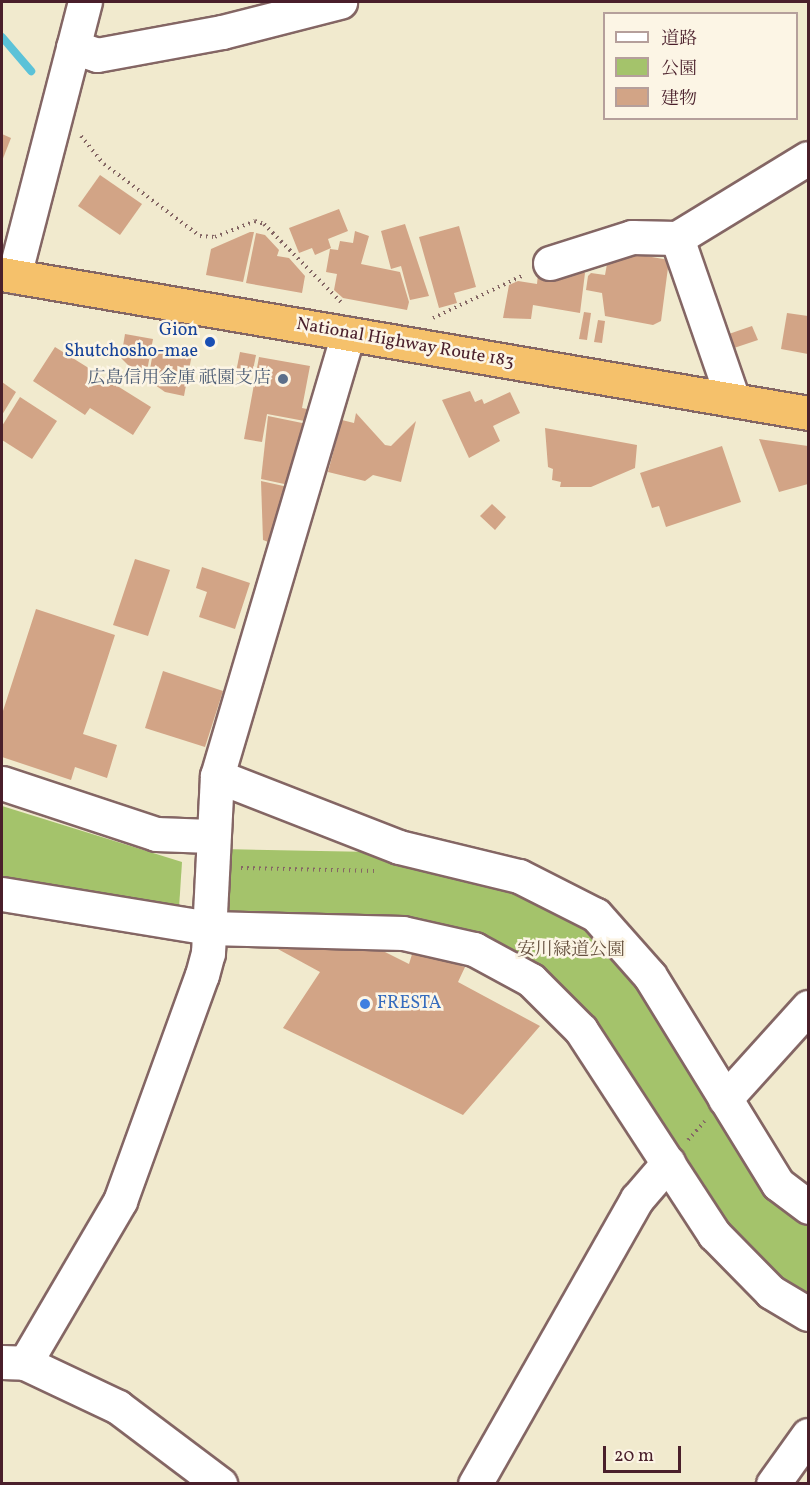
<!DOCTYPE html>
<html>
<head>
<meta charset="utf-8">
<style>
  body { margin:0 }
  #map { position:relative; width:810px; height:1485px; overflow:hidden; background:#f1eace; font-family:Vollkorn,"Noto Serif JP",serif }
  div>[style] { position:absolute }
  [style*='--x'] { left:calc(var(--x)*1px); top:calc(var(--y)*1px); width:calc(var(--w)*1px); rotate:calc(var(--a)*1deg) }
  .green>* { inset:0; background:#a4c36b }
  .stream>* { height:8px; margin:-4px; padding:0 4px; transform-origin:4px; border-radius:4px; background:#5bc2d8 }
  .building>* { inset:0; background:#d2a486 }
  .path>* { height:4px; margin-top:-2px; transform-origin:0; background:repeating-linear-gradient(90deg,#846664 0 1.5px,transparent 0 6px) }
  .roads { filter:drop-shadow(2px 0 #846664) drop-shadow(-2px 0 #846664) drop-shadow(0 2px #846664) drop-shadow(0 -2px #846664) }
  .minor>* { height:33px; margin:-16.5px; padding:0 16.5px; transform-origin:16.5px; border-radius:16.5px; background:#fff }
  .highway>* { height:33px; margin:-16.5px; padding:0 16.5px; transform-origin:16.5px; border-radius:16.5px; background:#f5c16b }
  .dots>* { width:16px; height:16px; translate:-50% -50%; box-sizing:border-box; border:3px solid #fcf5e5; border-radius:50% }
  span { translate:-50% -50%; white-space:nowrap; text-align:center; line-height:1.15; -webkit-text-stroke:5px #fcf5e5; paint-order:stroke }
  .transit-label { font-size:18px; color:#164399 }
  .right { translate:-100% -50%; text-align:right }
  .street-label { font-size:18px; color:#4a1f2b }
  .service-label { font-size:18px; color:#4e5e75 }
  .park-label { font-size:18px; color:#65503e }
  .shop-label { font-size:18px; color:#366cbe }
  .left { translate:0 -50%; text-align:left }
  .frame { position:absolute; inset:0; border:3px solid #4a1f2b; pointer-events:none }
  .legend { position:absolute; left:603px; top:12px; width:195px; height:108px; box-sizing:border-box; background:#fcf5e5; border:2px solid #b59f9b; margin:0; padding:8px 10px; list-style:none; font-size:18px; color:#4a1f2b }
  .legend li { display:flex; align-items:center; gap:12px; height:30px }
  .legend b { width:30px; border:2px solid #b59f9b }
  .scale { position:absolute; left:603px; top:1446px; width:78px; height:27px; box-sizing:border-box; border:3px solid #4a1f2b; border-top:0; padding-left:8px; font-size:18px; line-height:21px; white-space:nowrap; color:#4a1f2b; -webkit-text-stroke:4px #fcf5e5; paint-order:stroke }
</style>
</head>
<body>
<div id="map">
  <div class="green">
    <div style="clip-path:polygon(2px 806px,182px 862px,179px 908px,2px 876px)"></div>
    <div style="clip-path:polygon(221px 849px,373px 852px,505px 882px,594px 920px,808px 1216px,808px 1298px,778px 1281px,718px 1217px,620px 1061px,471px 936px,224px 919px)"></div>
  </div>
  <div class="stream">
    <div style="--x:2;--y:37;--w:45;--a:49.5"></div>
  </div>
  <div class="building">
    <div style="clip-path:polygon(2px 134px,11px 138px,2px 161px)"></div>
    <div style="clip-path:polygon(100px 175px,142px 204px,120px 235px,78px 206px)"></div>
    <div style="clip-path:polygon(339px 209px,348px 231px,328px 239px,331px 248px,315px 255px,312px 248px,299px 253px,289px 228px)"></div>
    <div style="clip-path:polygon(405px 224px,429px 296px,410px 300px,401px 266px,391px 269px,381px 231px)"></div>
    <div style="clip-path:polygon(459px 226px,476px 287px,454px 293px,457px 303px,439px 308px,419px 237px)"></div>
    <div style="clip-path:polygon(355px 231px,369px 236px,361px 264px,400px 272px,409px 302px,407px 310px,343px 298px,334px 290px,337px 274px,326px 272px,330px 249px,338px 250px,340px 241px,353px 243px)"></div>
    <div style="clip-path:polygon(250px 232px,254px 232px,243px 282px,206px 275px,211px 249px)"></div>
    <div style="clip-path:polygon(256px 233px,265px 235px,279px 250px,277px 256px,289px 258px,305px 276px,302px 293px,246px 283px)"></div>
    <div style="clip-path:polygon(617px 251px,669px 260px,661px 321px,653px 325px,605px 316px,602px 293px,586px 290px,588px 276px,591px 273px,605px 275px,607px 264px,611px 264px,613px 252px)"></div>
    <div style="clip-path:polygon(567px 269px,585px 273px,580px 313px,533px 305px,531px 319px,503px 318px,509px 285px,518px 281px,537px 284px,538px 274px)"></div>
    <div style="clip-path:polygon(584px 312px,591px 313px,587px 340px,579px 339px)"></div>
    <div style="clip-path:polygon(787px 313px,808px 316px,808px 354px,781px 349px)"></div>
    <div style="clip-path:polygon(598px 320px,605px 321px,602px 343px,594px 342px)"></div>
    <div style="clip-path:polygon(752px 326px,758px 340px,728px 350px,723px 336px)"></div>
    <div style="clip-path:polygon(125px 334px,153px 339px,147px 371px,131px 368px,121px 358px)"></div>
    <div style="clip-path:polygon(55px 347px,151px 407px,133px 435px,90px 408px,85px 415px,33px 381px)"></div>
    <div style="clip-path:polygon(154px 347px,192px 354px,184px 396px,165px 392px,148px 380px)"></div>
    <div style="clip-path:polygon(240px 352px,256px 355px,252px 375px,236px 372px)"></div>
    <div style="clip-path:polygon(259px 357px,310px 366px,302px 408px,312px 410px,310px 422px,267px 414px,262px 442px,244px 439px)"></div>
    <div style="clip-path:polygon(2px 382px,16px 392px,2px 415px)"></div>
    <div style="clip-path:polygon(470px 391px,475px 402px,482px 399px,484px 404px,510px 392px,520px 413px,493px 426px,500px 441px,469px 458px,442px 400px)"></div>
    <div style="clip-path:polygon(20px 397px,57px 421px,32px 459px,2px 440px,2px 426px)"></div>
    <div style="clip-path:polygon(356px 413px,385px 445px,391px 446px,416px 421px,401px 482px,373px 475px,365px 481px,328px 472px,342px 420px,354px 423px)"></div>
    <div style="clip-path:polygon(268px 416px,307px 424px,289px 485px,261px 479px)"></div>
    <div style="clip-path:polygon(545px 428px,637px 445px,635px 468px,591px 487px,560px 487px,561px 482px,552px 480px,553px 469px,548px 467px)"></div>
    <div style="clip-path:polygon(759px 439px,808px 446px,808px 484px,779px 492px)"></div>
    <div style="clip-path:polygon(722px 446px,741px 502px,666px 527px,659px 506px,652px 508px,640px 473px)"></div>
    <div style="clip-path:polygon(261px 481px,288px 487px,271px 543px,263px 540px)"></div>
    <div style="clip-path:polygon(492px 504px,506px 517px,495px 530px,480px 516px)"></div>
    <div style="clip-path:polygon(135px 559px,170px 570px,148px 636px,113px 625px)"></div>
    <div style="clip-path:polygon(202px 567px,250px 583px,235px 629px,199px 617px,207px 592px,196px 588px)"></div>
    <div style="clip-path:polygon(36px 609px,115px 635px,83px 734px,117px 745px,107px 778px,75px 767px,71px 780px,2px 757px,2px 714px)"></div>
    <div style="clip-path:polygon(163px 671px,223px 691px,205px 747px,145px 728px)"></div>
    <div style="clip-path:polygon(282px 937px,349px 940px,366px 949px,369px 944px,409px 964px,413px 951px,465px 967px,458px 982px,540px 1026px,463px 1115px,283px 1028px,320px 972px,276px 948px)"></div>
  </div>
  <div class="path">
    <div style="--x:81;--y:136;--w:36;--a:51"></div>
    <div style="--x:104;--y:164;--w:120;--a:36.9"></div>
    <div style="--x:200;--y:236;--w:15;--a:4"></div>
    <div style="--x:215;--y:237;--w:43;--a:-21.8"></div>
    <div style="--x:255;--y:221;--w:9;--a:18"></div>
    <div style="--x:264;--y:224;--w:110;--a:45.4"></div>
    <div style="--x:433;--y:318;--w:101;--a:-25.3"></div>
    <div style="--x:241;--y:868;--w:133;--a:1.3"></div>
    <div style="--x:688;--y:1140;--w:25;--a:-48"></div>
  </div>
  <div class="roads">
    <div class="minor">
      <div style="--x:73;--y:47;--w:25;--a:18"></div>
      <div style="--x:97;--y:55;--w:127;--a:-10.4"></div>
      <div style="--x:222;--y:32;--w:122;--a:-14.3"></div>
      <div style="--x:677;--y:238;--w:153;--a:-31.4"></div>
      <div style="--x:550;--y:263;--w:86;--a:-17.6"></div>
      <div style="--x:632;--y:237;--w:45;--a:1.3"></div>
      <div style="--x:677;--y:238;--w:171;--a:70.9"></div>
      <div style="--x:14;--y:276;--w:283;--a:-75.5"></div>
      <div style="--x:217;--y:776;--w:195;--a:21.3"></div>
      <div style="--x:399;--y:847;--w:123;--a:13.6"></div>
      <div style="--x:519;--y:876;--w:86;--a:26.9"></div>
      <div style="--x:596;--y:915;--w:81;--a:48.5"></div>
      <div style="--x:650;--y:976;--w:244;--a:58.4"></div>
      <div style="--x:778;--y:1184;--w:38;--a:37"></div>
      <div style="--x:2;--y:783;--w:162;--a:18.3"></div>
      <div style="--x:156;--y:834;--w:55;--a:2.1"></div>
      <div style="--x:2;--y:894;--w:210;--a:9.3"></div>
      <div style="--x:209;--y:928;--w:194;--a:1.5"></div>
      <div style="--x:403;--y:933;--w:73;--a:12.7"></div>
      <div style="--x:474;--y:949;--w:65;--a:28.5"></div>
      <div style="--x:531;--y:980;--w:71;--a:45"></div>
      <div style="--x:581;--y:1030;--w:244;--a:56.9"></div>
      <div style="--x:714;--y:1234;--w:81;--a:45.5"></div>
      <div style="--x:771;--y:1292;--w:43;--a:30.7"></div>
      <div style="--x:725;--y:1099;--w:124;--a:-47.9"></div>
      <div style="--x:2;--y:1362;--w:23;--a:2"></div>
      <div style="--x:25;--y:1363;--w:103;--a:25.3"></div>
      <div style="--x:118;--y:1407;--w:128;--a:37"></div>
      <div style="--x:25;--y:1363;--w:188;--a:-59.6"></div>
      <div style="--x:120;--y:1201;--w:240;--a:-70.1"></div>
      <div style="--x:202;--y:975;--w:23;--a:-75"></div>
      <div style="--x:208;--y:953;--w:177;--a:-87.1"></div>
      <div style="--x:217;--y:776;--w:461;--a:-73.5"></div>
      <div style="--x:475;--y:1484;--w:328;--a:-60.4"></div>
      <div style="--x:637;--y:1199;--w:48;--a:-49.3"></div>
      <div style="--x:773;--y:1484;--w:60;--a:-54.5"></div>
    </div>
    <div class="highway">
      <div style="--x:2;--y:274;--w:818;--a:9.78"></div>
    </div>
  </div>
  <div class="dots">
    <div style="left:210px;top:342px;background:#1a4fb4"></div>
    <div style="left:283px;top:379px;background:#5c6f8a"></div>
    <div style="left:365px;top:1004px;background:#3f7fe0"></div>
  </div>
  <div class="transit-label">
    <span class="right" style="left:198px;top:342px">Gion<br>Shutchosho-mae</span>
  </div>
  <div class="street-label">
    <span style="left:405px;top:344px;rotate:10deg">National Highway Route 183</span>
  </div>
  <div class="service-label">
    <span class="right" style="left:271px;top:379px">広島信用金庫 祇園支店</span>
  </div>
  <div class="park-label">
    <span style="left:571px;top:951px">安川緑道公園</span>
  </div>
  <div class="shop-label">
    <span class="left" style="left:377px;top:1004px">FRESTA</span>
  </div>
  <div class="frame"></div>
  <ul class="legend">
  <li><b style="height:8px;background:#fff"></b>道路</li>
  <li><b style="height:16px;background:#a4c36b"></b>公園</li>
  <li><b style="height:16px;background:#d2a486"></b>建物</li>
  </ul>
  <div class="scale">20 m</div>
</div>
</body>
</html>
